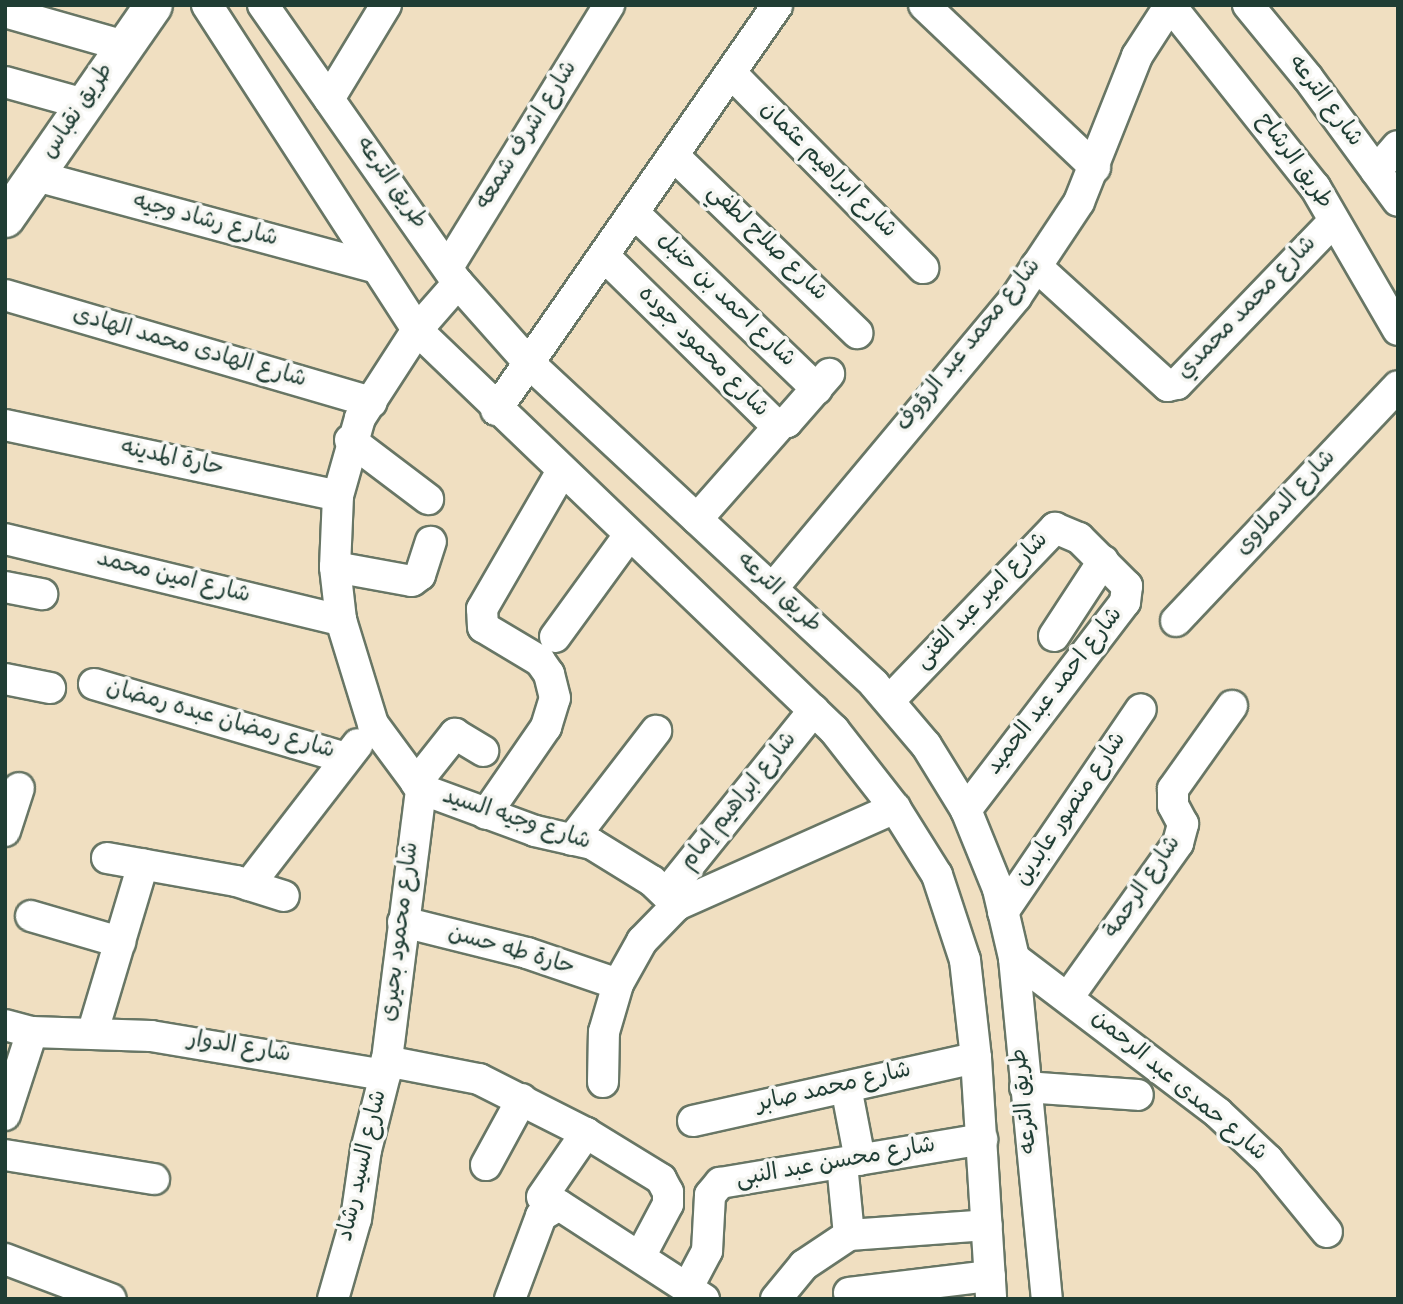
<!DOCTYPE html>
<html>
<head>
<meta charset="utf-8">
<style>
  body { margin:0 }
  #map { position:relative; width:1403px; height:1304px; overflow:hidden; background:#f0dfc1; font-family:"Gochi Hand","Playpen Sans Arabic",sans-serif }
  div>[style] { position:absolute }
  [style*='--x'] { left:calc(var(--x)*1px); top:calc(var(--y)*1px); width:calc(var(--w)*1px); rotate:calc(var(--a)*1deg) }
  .roads { filter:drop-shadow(2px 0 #687665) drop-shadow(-2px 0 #687665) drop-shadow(0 2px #687665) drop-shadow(0 -2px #687665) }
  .minor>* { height:30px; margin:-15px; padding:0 15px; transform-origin:15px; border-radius:15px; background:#fff }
  .tertiary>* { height:37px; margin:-18.5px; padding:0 18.5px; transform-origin:18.5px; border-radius:18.5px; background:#fff }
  span { translate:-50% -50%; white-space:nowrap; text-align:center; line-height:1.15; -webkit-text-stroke:7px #f6f6f2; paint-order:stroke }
  .street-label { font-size:23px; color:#1f3d34 }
  .frame { position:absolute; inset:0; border:7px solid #1f3d34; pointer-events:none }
</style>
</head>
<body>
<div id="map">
  <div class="roads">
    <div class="minor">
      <div style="--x:207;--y:5;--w:387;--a:57.1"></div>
      <div style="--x:417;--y:330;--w:578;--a:43.81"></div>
      <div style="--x:834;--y:730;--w:99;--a:52"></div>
      <div style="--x:895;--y:808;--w:79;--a:57.9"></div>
      <div style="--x:937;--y:875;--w:89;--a:71.8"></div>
      <div style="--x:965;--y:960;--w:99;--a:83.6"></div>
      <div style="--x:976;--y:1058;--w:241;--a:86.4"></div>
      <div style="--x:263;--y:5;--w:340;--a:55"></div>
      <div style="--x:458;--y:283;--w:107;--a:48.4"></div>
      <div style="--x:529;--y:363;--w:471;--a:42.9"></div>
      <div style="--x:874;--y:684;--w:80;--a:49.6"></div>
      <div style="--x:926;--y:745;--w:76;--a:58.4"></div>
      <div style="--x:966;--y:810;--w:85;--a:67.9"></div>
      <div style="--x:998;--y:889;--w:71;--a:76.9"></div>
      <div style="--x:1014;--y:958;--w:343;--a:84.5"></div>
      <div style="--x:924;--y:5;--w:236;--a:43.5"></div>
      <div style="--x:1170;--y:5;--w:233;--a:51.5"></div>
      <div style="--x:1315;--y:187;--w:165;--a:59.9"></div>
      <div style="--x:1248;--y:5;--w:94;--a:50.6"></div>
      <div style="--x:1308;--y:78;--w:152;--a:53.8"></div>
      <div style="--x:5;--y:12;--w:124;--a:15.9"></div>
      <div style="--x:731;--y:73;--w:274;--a:45.4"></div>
      <div style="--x:5;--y:82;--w:82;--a:15.6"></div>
      <div style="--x:329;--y:99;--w:110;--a:-58.8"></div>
      <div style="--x:674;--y:156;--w:255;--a:44"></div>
      <div style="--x:1376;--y:171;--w:33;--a:-49"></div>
      <div style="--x:36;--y:176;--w:350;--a:15.1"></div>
      <div style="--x:634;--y:213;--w:254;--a:43.9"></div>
      <div style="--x:604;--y:256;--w:238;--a:44.5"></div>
      <div style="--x:774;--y:423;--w:13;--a:-4"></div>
      <div style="--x:787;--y:422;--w:64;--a:-48.8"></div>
      <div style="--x:1036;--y:266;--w:178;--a:42.3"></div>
      <div style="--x:1168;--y:386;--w:9;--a:-13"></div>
      <div style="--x:1177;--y:384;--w:226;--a:-46.1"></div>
      <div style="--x:448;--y:267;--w:308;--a:-58.4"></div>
      <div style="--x:458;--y:283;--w:62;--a:131.1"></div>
      <div style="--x:417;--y:330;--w:105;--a:122.9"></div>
      <div style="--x:360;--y:418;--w:81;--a:105.8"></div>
      <div style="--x:338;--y:496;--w:71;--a:92.4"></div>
      <div style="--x:335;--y:567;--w:53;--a:83.5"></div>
      <div style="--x:341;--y:620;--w:109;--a:72.9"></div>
      <div style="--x:373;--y:724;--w:81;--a:53.6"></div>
      <div style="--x:421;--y:789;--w:121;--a:20.2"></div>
      <div style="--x:535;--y:831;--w:58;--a:12.8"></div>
      <div style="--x:592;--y:844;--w:70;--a:31.7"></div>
      <div style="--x:652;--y:881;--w:35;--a:44"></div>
      <div style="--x:5;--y:295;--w:382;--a:16.3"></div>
      <div style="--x:496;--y:410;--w:493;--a:-55.2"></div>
      <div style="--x:5;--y:425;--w:340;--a:12"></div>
      <div style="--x:350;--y:440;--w:98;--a:37.1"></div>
      <div style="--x:697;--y:519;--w:125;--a:-48.6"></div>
      <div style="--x:5;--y:539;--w:346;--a:13.6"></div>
      <div style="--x:335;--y:567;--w:78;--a:10.3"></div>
      <div style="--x:412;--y:581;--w:10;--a:-37"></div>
      <div style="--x:420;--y:575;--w:35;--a:-72"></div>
      <div style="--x:5;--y:587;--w:38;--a:11"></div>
      <div style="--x:772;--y:589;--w:381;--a:-50.1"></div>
      <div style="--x:1016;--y:297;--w:114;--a:-56.4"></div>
      <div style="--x:1079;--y:202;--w:157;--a:-68.3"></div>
      <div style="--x:1137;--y:56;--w:61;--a:-57.1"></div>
      <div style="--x:1176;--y:621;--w:323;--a:-46.6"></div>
      <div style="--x:1054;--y:636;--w:90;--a:-56.8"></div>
      <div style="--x:555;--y:637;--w:126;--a:-54"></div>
      <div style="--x:5;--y:679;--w:46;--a:11.3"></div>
      <div style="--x:94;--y:684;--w:263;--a:16.4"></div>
      <div style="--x:889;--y:701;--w:240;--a:-46.2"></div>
      <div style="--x:1055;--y:528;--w:26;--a:23"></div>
      <div style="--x:1079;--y:538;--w:68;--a:45"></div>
      <div style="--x:1127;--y:586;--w:16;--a:97"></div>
      <div style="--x:1125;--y:602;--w:262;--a:127.4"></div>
      <div style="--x:416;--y:783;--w:63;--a:-51.5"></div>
      <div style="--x:455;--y:734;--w:33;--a:31"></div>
      <div style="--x:486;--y:814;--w:106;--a:-55.4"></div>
      <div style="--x:546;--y:727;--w:30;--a:-73"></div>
      <div style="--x:555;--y:698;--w:25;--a:-104"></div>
      <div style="--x:549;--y:674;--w:16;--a:-125"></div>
      <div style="--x:540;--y:661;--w:66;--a:-149.2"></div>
      <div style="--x:483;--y:627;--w:18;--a:-93"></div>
      <div style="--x:482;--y:609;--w:160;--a:-59.9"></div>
      <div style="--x:5;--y:831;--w:45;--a:-72"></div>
      <div style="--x:572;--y:840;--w:138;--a:-52.4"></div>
      <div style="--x:107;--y:858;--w:131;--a:10.1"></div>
      <div style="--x:236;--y:881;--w:50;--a:17.4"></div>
      <div style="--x:249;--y:885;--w:178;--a:-52.3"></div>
      <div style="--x:666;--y:894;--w:236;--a:-51.2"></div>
      <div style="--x:1003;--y:912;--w:245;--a:-55.8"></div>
      <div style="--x:31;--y:916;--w:93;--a:16.3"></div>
      <div style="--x:403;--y:922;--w:128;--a:14"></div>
      <div style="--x:527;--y:953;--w:96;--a:18.8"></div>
      <div style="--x:1014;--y:958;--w:256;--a:37.2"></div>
      <div style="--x:1218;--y:1113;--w:69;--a:43.2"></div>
      <div style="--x:1268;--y:1160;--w:93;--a:50.7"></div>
      <div style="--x:1069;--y:996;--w:188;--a:-54.5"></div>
      <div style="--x:1178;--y:843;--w:20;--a:-75"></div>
      <div style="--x:1183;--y:824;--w:21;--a:-118"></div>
      <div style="--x:1173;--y:805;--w:16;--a:-90"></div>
      <div style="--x:1173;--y:789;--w:102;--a:-54.6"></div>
      <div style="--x:5;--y:1025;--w:28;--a:15"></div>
      <div style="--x:32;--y:1032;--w:119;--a:1.9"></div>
      <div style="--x:151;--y:1036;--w:237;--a:9.5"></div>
      <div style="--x:93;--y:1031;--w:174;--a:-73.3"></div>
      <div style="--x:386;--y:1061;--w:95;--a:11"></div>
      <div style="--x:479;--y:1079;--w:120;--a:26.8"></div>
      <div style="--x:586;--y:1133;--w:88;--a:31.5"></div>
      <div style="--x:661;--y:1179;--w:15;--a:62"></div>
      <div style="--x:668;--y:1192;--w:12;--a:90"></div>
      <div style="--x:668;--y:1204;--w:58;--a:117.9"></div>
      <div style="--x:603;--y:1082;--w:50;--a:-88.9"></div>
      <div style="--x:604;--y:1032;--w:50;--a:-73.7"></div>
      <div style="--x:618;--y:984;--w:49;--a:-60.8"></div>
      <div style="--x:642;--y:941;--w:50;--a:-45.8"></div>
      <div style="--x:677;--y:905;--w:239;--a:-24"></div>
      <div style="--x:846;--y:1087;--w:74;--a:79.1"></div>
      <div style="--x:1025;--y:1087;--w:113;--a:4"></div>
      <div style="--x:5;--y:1115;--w:87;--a:-72"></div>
      <div style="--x:693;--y:1121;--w:290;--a:-12.6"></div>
      <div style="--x:5;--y:1155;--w:151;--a:9.2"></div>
      <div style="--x:486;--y:1165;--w:75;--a:-61.4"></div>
      <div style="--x:542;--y:1197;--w:78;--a:-55.5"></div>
      <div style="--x:849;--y:1235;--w:138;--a:-4.1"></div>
      <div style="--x:5;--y:1259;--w:113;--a:20.7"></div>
      <div style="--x:688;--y:1287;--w:41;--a:-62.2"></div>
      <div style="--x:707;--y:1251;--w:56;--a:-86.9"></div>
      <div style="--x:710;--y:1195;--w:16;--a:-50"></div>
      <div style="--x:720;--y:1183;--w:266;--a:-9.5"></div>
      <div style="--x:849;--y:1293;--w:142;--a:-6.9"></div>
      <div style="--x:333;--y:1299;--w:83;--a:-74"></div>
      <div style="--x:356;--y:1219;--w:70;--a:-81.8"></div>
      <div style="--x:366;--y:1150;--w:77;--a:-75.8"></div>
      <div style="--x:385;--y:1075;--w:288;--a:-82.8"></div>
      <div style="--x:510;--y:1299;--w:89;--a:-69.5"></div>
      <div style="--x:541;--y:1216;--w:21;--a:-31"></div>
      <div style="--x:559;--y:1205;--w:173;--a:33"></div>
      <div style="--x:776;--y:1299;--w:44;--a:-50.5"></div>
      <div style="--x:804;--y:1265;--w:54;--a:-33.7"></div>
      <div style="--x:849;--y:1235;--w:72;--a:-95.6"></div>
    </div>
    <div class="tertiary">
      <div style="--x:5;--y:218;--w:259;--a:-55.2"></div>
    </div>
  </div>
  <div class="street-label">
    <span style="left:1324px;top:102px;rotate:53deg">شارع الترعه</span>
    <span style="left:79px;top:112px;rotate:-56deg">طريق نقباس</span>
    <span style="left:528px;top:136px;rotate:-58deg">شارع اشرف شمعه</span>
    <span style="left:1293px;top:162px;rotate:54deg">طريق الرشاح</span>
    <span style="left:827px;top:171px;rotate:45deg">شارع ابراهيم عثمان</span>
    <span style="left:390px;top:184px;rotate:55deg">طريق الترعه</span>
    <span style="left:205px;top:222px;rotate:15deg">شارع رشاد وجيه</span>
    <span style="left:766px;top:244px;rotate:44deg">شارع صلاح لطفي</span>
    <span style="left:725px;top:301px;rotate:44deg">شارع احمد بن حنبل</span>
    <span style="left:1248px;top:309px;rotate:-46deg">شارع محمد محمدي</span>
    <span style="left:970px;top:346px;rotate:-51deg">شارع محمد عبد الرؤوف</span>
    <span style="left:189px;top:349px;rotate:16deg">شارع الهادى محمد الهادى</span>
    <span style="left:702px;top:353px;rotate:45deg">شارع محمود جوده</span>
    <span style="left:172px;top:460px;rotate:12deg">حارة المدينه</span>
    <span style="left:1287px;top:504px;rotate:-47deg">شارع الدملاوى</span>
    <span style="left:173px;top:579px;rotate:14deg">شارع امين محمد</span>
    <span style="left:778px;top:594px;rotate:43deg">طريق الترعه</span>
    <span style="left:983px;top:602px;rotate:-46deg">شارع امير عبد الغنى</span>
    <span style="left:1056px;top:692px;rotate:-52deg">شارع احمد عبد الحميد</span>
    <span style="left:220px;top:721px;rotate:16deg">شارع رمضان عبده رمضان</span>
    <span style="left:740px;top:802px;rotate:-51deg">شارع ابراهيم إمام</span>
    <span style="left:1072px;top:810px;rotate:-56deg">شارع منصور عابدين</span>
    <span style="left:516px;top:821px;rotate:18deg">شارع وجيه السيد</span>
    <span style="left:1144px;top:888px;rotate:-56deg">شارع الرحمة</span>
    <span style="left:402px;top:932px;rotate:-83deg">شارع محمود بحيرى</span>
    <span style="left:511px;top:952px;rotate:16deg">حارة طه حسن</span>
    <span style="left:239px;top:1049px;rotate:9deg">شارع الدوار</span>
    <span style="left:1178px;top:1087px;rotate:40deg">شارع حمدى عبد الرحمن</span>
    <span style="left:834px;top:1089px;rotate:-13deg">شارع محمد صابر</span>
    <span style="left:1026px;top:1101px;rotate:-96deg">طريق الترعه</span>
    <span style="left:836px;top:1164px;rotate:-10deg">شارع محسن عبد النبى</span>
    <span style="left:364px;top:1166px;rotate:-77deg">شارع السيد رشاد</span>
  </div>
  <div class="frame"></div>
</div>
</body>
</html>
